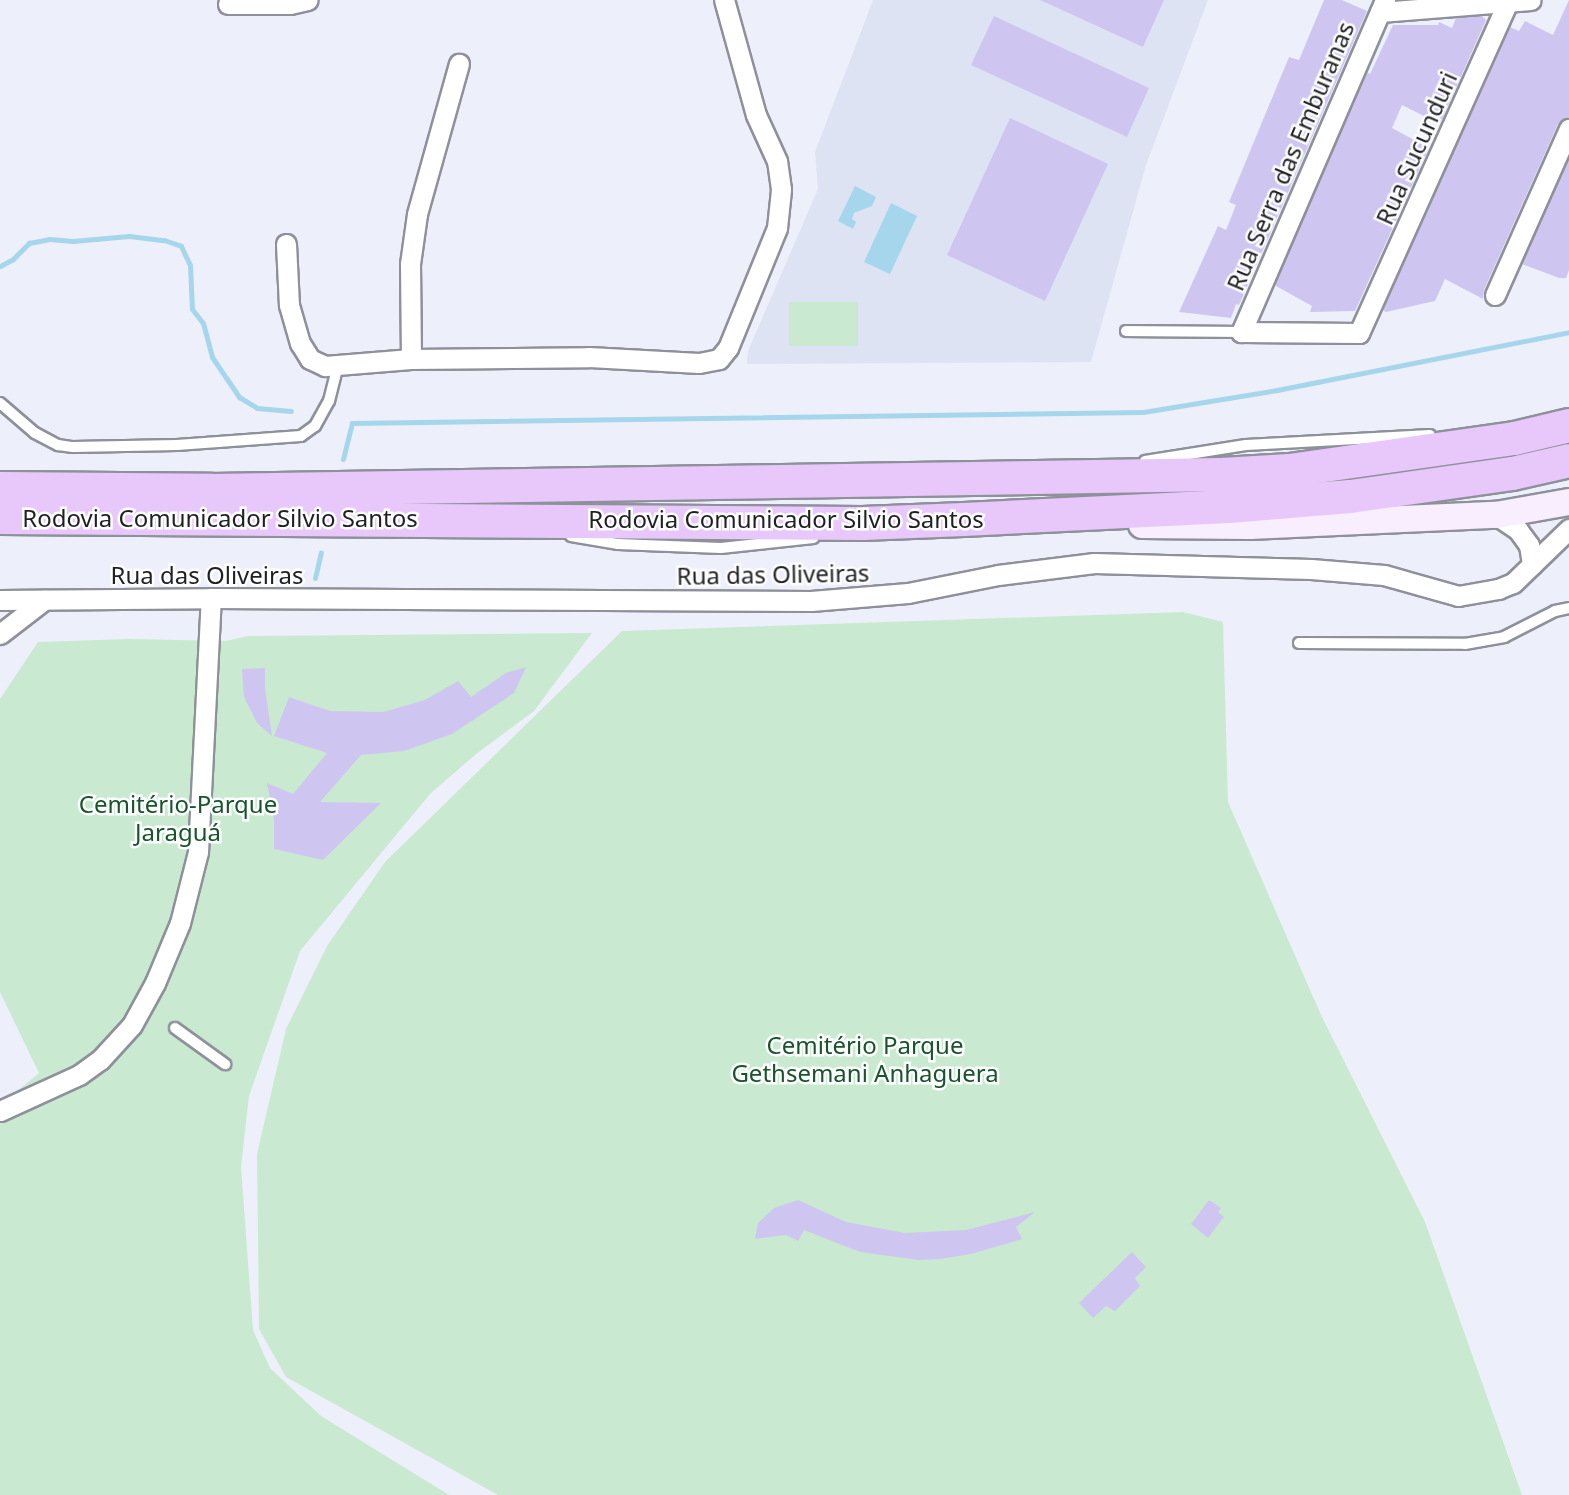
<!DOCTYPE html>
<html>
<head>
<meta charset="utf-8">
<style>
  body { margin:0 }
  #map { position:relative; width:1569px; height:1495px; overflow:hidden; background:#edf0fa; font-family:"Noto Sans",sans-serif }
  div>[style] { position:absolute }
  [style*='--x'] { left:calc(var(--x)*1px); top:calc(var(--y)*1px); width:calc(var(--w)*1px); rotate:calc(var(--a)*1deg) }
  .built>* { inset:0; background:#dee3f4 }
  .green>* { inset:0; background:#c9e9d0 }
  .water>* { inset:0; background:#a5d6eb }
  .stream>* { height:5px; margin:-2.5px; padding:0 2.5px; transform-origin:2.5px; border-radius:2.5px; background:#a5d6eb }
  .building>* { inset:0; background:#cec6f0 }
  .roads { filter:drop-shadow(2px 0 #8e919a) drop-shadow(-2px 0 #8e919a) drop-shadow(0 2px #8e919a) drop-shadow(0 -2px #8e919a) }
  .lane>* { height:10px; margin:-5px; padding:0 5px; transform-origin:5px; border-radius:5px; background:#fff }
  .street>* { height:19px; margin:-9.5px; padding:0 9.5px; transform-origin:9.5px; border-radius:9.5px; background:#fff }
  .secondary>* { height:26px; margin:-13px; padding:0 13px; transform-origin:13px; border-radius:13px; background:#f8eefe }
  .highway>* { height:33px; margin:-16.5px; padding:0 16.5px; transform-origin:16.5px; border-radius:16.5px; background:#e8c8fa }
  span { translate:-50% -50%; white-space:nowrap; text-align:center; line-height:1.15; -webkit-text-stroke:5px #fdfdfd; paint-order:stroke }
  .street-label { font-size:24px; color:#1f2023 }
  .park-label { font-size:24px; color:#18542d }
</style>
</head>
<body>
<div id="map">
  <div class="built">
    <div style="clip-path:polygon(873px 0,1208px 0,1146px 165px,1091px 362px,747px 364px,748px 351px,818px 189px,815px 152px)"></div>
  </div>
  <div class="green">
    <div style="clip-path:polygon(789px 302px,858px 302px,858px 346px,789px 346px)"></div>
    <div style="clip-path:polygon(1183px 612px,1223px 622px,1228px 802px,1321px 1015px,1425px 1222px,1522px 1495px,498px 1495px,286px 1377px,259px 1329px,257px 1154px,286px 1029px,327px 946px,385px 862px,622px 631px)"></div>
    <div style="clip-path:polygon(592px 633px,534px 711px,476px 754px,430px 794px,300px 951px,249px 1096px,241px 1167px,253px 1330px,270px 1368px,321px 1416px,449px 1495px,0 1495px,0 1105px,39px 1073px,0 992px,0 699px,38px 642px,129px 639px,226px 641px,248px 636px)"></div>
  </div>
  <div class="water">
    <div style="clip-path:polygon(855px 186px,876px 197px,872px 206px,854px 213px,852px 219px,856px 222px,853px 229px,838px 221px)"></div>
    <div style="clip-path:polygon(891px 203px,917px 216px,890px 274px,864px 262px)"></div>
  </div>
  <div class="stream">
    <div style="--x:0;--y:266;--w:15;--a:-28"></div>
    <div style="--x:13;--y:259;--w:23;--a:-45"></div>
    <div style="--x:29;--y:243;--w:20;--a:-11"></div>
    <div style="--x:49;--y:239;--w:24;--a:5"></div>
    <div style="--x:73;--y:241;--w:56;--a:-5.1"></div>
    <div style="--x:129;--y:236;--w:35;--a:7"></div>
    <div style="--x:164;--y:240;--w:18;--a:19"></div>
    <div style="--x:181;--y:246;--w:21;--a:65"></div>
    <div style="--x:190;--y:265;--w:44;--a:87.4"></div>
    <div style="--x:192;--y:309;--w:18;--a:52"></div>
    <div style="--x:203;--y:323;--w:35;--a:75"></div>
    <div style="--x:212;--y:357;--w:27;--a:56"></div>
    <div style="--x:227;--y:379;--w:22;--a:56"></div>
    <div style="--x:239;--y:397;--w:21;--a:31"></div>
    <div style="--x:257;--y:408;--w:34;--a:5"></div>
    <div style="--x:343;--y:459;--w:37;--a:-76"></div>
    <div style="--x:352;--y:423;--w:791;--a:-0.8"></div>
    <div style="--x:1143;--y:412;--w:136;--a:-9.3"></div>
    <div style="--x:1277;--y:390;--w:298;--a:-11.2"></div>
    <div style="--x:315;--y:578;--w:26;--a:-77"></div>
  </div>
  <div class="building">
    <div style="clip-path:polygon(1040px 0,1164px 0,1143px 47px)"></div>
    <div style="clip-path:polygon(1324px 0,1342px 0,1367px 11px,1239px 305px,1236px 304px,1231px 318px,1179px 312px,1218px 226px,1226px 230px,1236px 205px,1229px 202px,1289px 57px,1299px 60px)"></div>
    <div style="clip-path:polygon(1569px 0,1569px 117px,1558px 124px,1484px 290px,1483px 299px,1445px 279px,1435px 301px,1386px 312px,1383px 310px,1510px 27px,1519px 31px,1525px 21px,1553px 35px)"></div>
    <div style="clip-path:polygon(994px 16px,1149px 88px,1127px 137px,971px 65px)"></div>
    <div style="clip-path:polygon(1482px 16px,1486px 20px,1440px 124px,1402px 105px,1392px 128px,1429px 148px,1355px 311px,1310px 312px,1312px 306px,1276px 286px,1276px 281px,1367px 72px,1370px 74px,1393px 25px,1438px 25px,1439px 22px,1452px 28px,1456px 18px)"></div>
    <div style="clip-path:polygon(1010px 118px,1108px 164px,1045px 301px,947px 255px)"></div>
    <div style="clip-path:polygon(1569px 159px,1569px 270px,1566px 278px,1559px 278px,1522px 264px)"></div>
    <div style="clip-path:polygon(526px 667px,514px 693px,452px 734px,404px 751px,361px 755px,320px 802px,381px 803px,323px 860px,274px 849px,274px 820px,267px 783px,293px 794px,327px 753px,274px 736px,289px 697px,330px 711px,383px 712px,425px 700px,458px 681px,471px 697px,506px 673px)"></div>
    <div style="clip-path:polygon(265px 668px,265px 689px,272px 736px,257px 723px,244px 697px,242px 669px)"></div>
    <div style="clip-path:polygon(798px 1200px,846px 1222px,905px 1233px,966px 1230px,1035px 1212px,1016px 1227px,1022px 1239px,971px 1254px,940px 1259px,919px 1260px,860px 1252px,804px 1230px,798px 1241px,786px 1235px,755px 1239px,758px 1223px,774px 1208px)"></div>
    <div style="clip-path:polygon(1209px 1200px,1221px 1208px,1218px 1212px,1224px 1217px,1208px 1238px,1191px 1224px)"></div>
    <div style="clip-path:polygon(1132px 1252px,1146px 1267px,1135px 1278px,1140px 1286px,1115px 1311px,1106px 1306px,1093px 1318px,1079px 1303px)"></div>
  </div>
  <div class="roads">
    <div class="lane">
      <div style="--x:1126;--y:331;--w:115;--a:0.5"></div>
      <div style="--x:0;--y:403;--w:46;--a:40.6"></div>
      <div style="--x:35;--y:433;--w:26;--a:28"></div>
      <div style="--x:58;--y:445;--w:15;--a:8"></div>
      <div style="--x:73;--y:447;--w:104;--a:-1.1"></div>
      <div style="--x:177;--y:445;--w:124;--a:-4.2"></div>
      <div style="--x:301;--y:436;--w:17;--a:-36"></div>
      <div style="--x:315;--y:426;--w:29;--a:-61"></div>
      <div style="--x:329;--y:401;--w:37;--a:-76"></div>
      <div style="--x:1145;--y:461;--w:102;--a:-9"></div>
      <div style="--x:1246;--y:445;--w:184;--a:-3.1"></div>
      <div style="--x:571;--y:536;--w:48;--a:9.7"></div>
      <div style="--x:618;--y:544;--w:103;--a:2.2"></div>
      <div style="--x:721;--y:548;--w:93;--a:-6.2"></div>
      <div style="--x:1299;--y:643;--w:166;--a:0.3"></div>
      <div style="--x:1465;--y:644;--w:40;--a:-10"></div>
      <div style="--x:1504;--y:637;--w:57;--a:-27"></div>
      <div style="--x:1555;--y:611;--w:14;--a:-12"></div>
      <div style="--x:175;--y:1028;--w:62;--a:35.8"></div>
    </div>
    <div class="street">
      <div style="--x:1385;--y:0;--w:362;--a:113.4"></div>
      <div style="--x:1241;--y:332;--w:118;--a:0.5"></div>
      <div style="--x:1359;--y:333;--w:365;--a:-65.8"></div>
      <div style="--x:228;--y:4;--w:62;--a:0"></div>
      <div style="--x:290;--y:4;--w:18;--a:-13"></div>
      <div style="--x:1380;--y:12;--w:151;--a:-4.5"></div>
      <div style="--x:286;--y:244;--w:61;--a:87.2"></div>
      <div style="--x:289;--y:305;--w:40;--a:74"></div>
      <div style="--x:300;--y:343;--w:19;--a:58"></div>
      <div style="--x:310;--y:359;--w:17;--a:25"></div>
      <div style="--x:325;--y:366;--w:86;--a:-4.7"></div>
      <div style="--x:411;--y:359;--w:178;--a:-0.6"></div>
      <div style="--x:589;--y:357;--w:110;--a:3.1"></div>
      <div style="--x:699;--y:363;--w:20;--a:-11"></div>
      <div style="--x:719;--y:359;--w:14;--a:-51"></div>
      <div style="--x:728;--y:348;--w:130;--a:-67.8"></div>
      <div style="--x:777;--y:228;--w:39;--a:-84"></div>
      <div style="--x:781;--y:189;--w:28;--a:-98"></div>
      <div style="--x:777;--y:161;--w:51;--a:-114.5"></div>
      <div style="--x:756;--y:115;--w:119;--a:-105.5"></div>
      <div style="--x:1495;--y:295;--w:182;--a:-66"></div>
      <div style="--x:411;--y:359;--w:95;--a:-90.6"></div>
      <div style="--x:410;--y:264;--w:50;--a:-82"></div>
      <div style="--x:417;--y:214;--w:156;--a:-74.4"></div>
      <div style="--x:1496;--y:515;--w:27;--a:34"></div>
      <div style="--x:1518;--y:530;--w:19;--a:54"></div>
      <div style="--x:1529;--y:545;--w:20;--a:81"></div>
      <div style="--x:0;--y:600;--w:211;--a:-0.5"></div>
      <div style="--x:211;--y:598;--w:600;--a:0.29"></div>
      <div style="--x:811;--y:601;--w:97;--a:-4.7"></div>
      <div style="--x:908;--y:593;--w:92;--a:-11.3"></div>
      <div style="--x:998;--y:575;--w:97;--a:-7.1"></div>
      <div style="--x:1094;--y:563;--w:217;--a:1.6"></div>
      <div style="--x:1311;--y:569;--w:73;--a:4.7"></div>
      <div style="--x:1384;--y:575;--w:77;--a:15.8"></div>
      <div style="--x:1458;--y:596;--w:41;--a:-9.9"></div>
      <div style="--x:1498;--y:589;--w:16;--a:-22"></div>
      <div style="--x:1513;--y:583;--w:78;--a:-44"></div>
      <div style="--x:0;--y:634;--w:56;--a:-37.7"></div>
      <div style="--x:0;--y:1111;--w:87;--a:-24.5"></div>
      <div style="--x:79;--y:1075;--w:26;--a:-36"></div>
      <div style="--x:100;--y:1060;--w:47;--a:-47.6"></div>
      <div style="--x:132;--y:1025;--w:48;--a:-61.3"></div>
      <div style="--x:155;--y:983;--w:65;--a:-67.4"></div>
      <div style="--x:180;--y:923;--w:73;--a:-75.8"></div>
      <div style="--x:198;--y:852;--w:254;--a:-87.1"></div>
    </div>
    <div class="secondary">
      <div style="--x:1142;--y:525;--w:108;--a:0.5"></div>
      <div style="--x:1250;--y:526;--w:246;--a:-2.6"></div>
      <div style="--x:1496;--y:515;--w:74;--a:-10.1"></div>
    </div>
    <div class="highway">
      <div style="--x:0;--y:488;--w:211;--a:0.5"></div>
      <div style="--x:211;--y:490;--w:1010;--a:-0.91"></div>
      <div style="--x:1221;--y:474;--w:68;--a:-3.4"></div>
      <div style="--x:1289;--y:470;--w:227;--a:-8.1"></div>
      <div style="--x:1514;--y:438;--w:57;--a:-13.3"></div>
      <div style="--x:0;--y:517;--w:862;--a:0.4"></div>
      <div style="--x:862;--y:523;--w:101;--a:-2.3"></div>
      <div style="--x:963;--y:519;--w:265;--a:-2.8"></div>
      <div style="--x:1228;--y:506;--w:122;--a:-4.7"></div>
      <div style="--x:1350;--y:496;--w:164;--a:-8.1"></div>
      <div style="--x:1512;--y:473;--w:58;--a:-12.8"></div>
    </div>
  </div>
  <div class="street-label">
    <span style="left:1416px;top:148px;rotate:-66deg">Rua Sucunduri</span>
    <span style="left:1290px;top:156px;rotate:-67deg">Rua Serra das Emburanas</span>
    <span style="left:220px;top:518px">Rodovia Comunicador Silvio Santos</span>
    <span style="left:786px;top:519px">Rodovia Comunicador Silvio Santos</span>
    <span style="left:773px;top:574px;rotate:-1deg">Rua das Oliveiras</span>
    <span style="left:207px;top:575px">Rua das Oliveiras</span>
  </div>
  <div class="park-label">
    <span style="left:178px;top:818px">Cemitério-Parque<br>Jaraguá</span>
    <span style="left:865px;top:1059px">Cemitério Parque<br>Gethsemani Anhaguera</span>
  </div>
</div>
</body>
</html>
